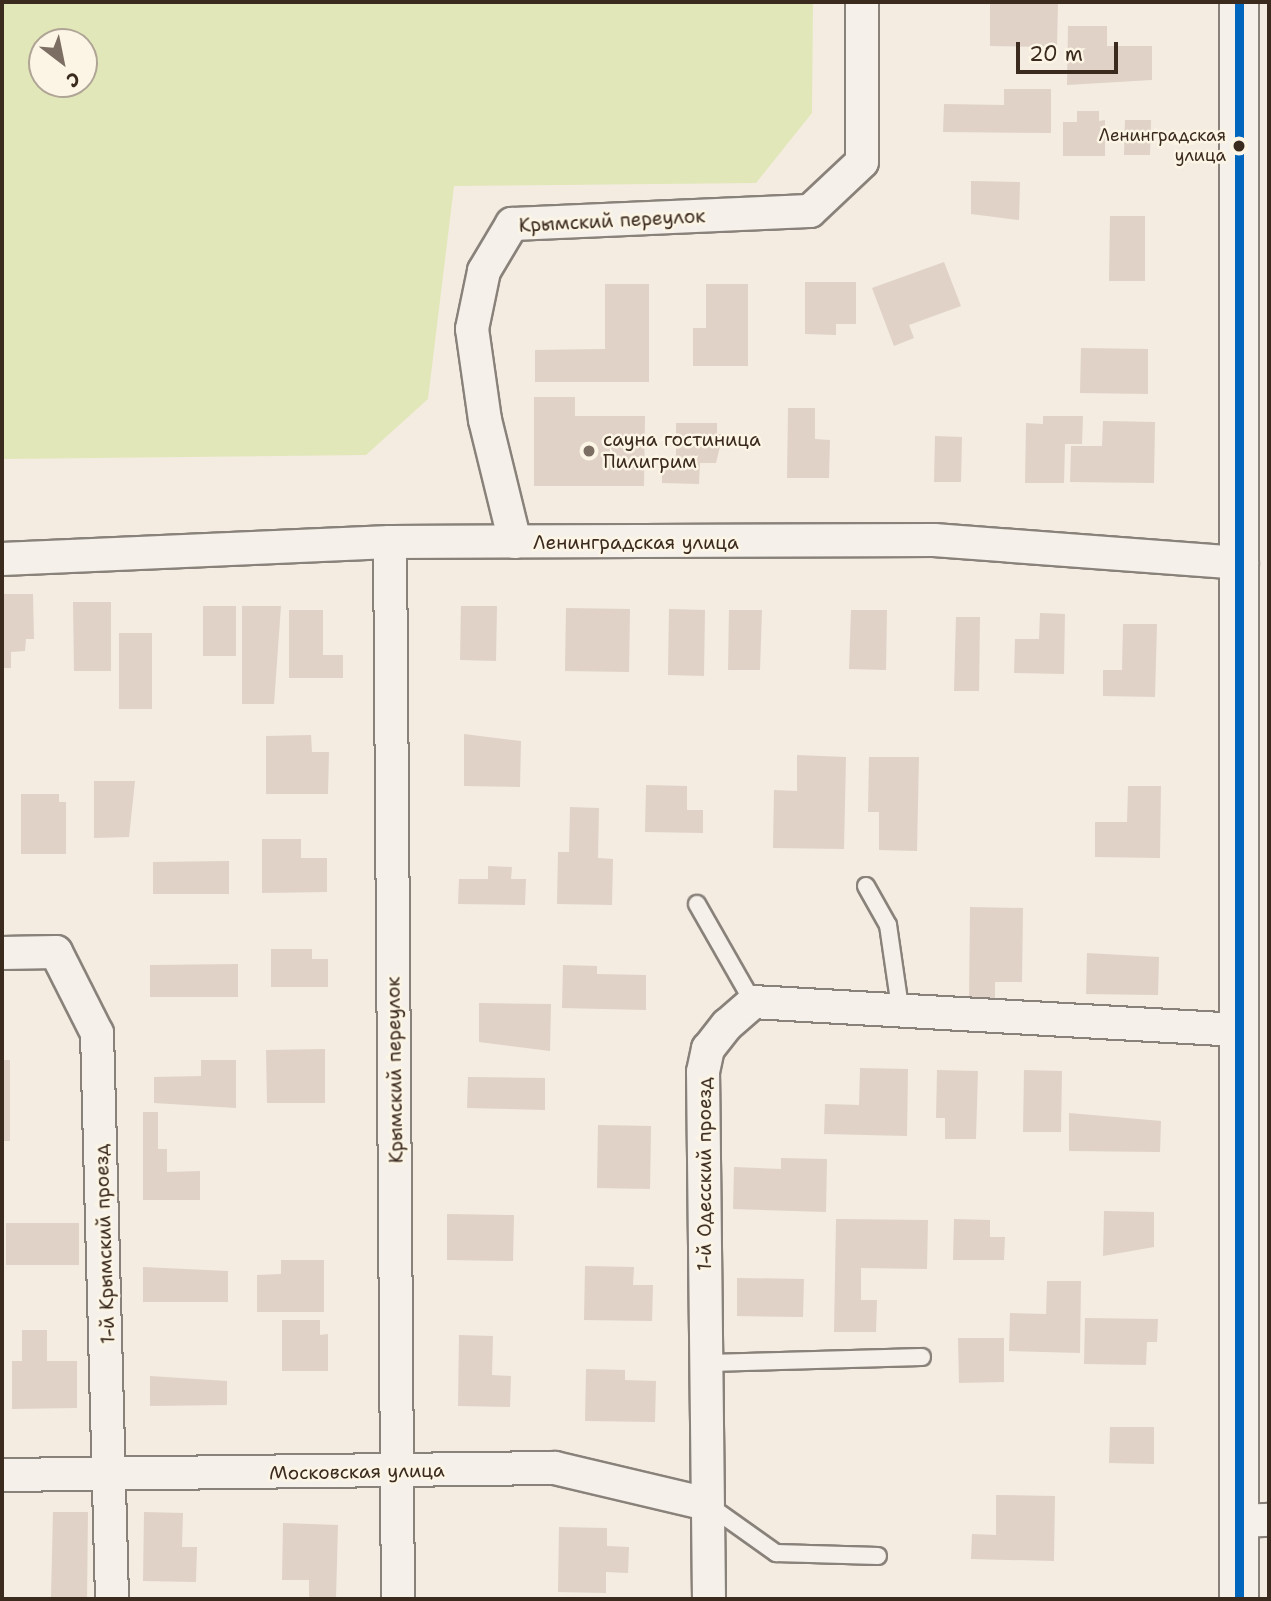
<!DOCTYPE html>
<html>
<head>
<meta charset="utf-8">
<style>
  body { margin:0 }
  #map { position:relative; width:1271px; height:1601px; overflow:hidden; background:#f4ece1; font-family:"Shantell Sans",sans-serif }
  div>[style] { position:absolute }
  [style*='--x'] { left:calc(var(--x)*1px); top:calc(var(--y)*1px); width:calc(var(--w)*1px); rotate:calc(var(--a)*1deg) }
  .green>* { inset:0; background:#e1e7b8 }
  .building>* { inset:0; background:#e0d2c7 }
  .roads { filter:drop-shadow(2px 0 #89827b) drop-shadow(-2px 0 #89827b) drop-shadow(0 2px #89827b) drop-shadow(0 -2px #89827b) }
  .service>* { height:16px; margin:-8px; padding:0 8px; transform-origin:8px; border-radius:8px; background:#f5f1ea }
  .minor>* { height:32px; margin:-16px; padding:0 16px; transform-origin:16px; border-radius:16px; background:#f5f1ea }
  .tertiary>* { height:38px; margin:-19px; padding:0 19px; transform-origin:19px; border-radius:19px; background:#f5f1ea }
  .bus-1>* { height:9px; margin:-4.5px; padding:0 4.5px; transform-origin:4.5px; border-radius:4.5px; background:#0065bd }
  .dots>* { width:19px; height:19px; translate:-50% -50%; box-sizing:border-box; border:4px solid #fcf5e5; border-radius:50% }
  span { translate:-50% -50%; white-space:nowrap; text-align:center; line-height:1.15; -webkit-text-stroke:5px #fcf5e5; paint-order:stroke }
  .bus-label { font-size:17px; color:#3b2a1e }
  .right { translate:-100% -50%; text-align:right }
  .street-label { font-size:19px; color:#3b2a1e }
  .poi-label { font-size:19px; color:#3b2a1e }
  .left { translate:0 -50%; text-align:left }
  .frame { position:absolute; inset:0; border:4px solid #3b2a1e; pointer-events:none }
  .north { position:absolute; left:28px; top:28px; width:70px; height:70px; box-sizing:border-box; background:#fcf5e5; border:2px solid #afa495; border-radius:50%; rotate:148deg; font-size:19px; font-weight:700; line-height:28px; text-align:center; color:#3b2a1e }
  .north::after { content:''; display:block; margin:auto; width:24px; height:32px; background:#7c6e62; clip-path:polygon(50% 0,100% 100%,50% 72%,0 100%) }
  .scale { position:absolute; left:1016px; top:42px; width:102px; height:32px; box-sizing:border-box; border:4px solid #3b2a1e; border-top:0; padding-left:9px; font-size:21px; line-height:24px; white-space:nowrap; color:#3b2a1e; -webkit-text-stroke:5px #fcf5e5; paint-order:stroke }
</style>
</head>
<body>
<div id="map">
  <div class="green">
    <div style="clip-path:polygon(evenodd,2px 2px,813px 2px,812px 113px,756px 183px,454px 186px,428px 399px,366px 455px,2px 459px,2px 2px,42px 42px,84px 42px,84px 84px,42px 84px,42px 42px)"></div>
  </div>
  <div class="building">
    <div style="clip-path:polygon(990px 2px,1058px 2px,1057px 47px,990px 46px)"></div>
    <div style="clip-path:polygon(1068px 26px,1107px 26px,1107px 46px,1152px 46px,1152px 80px,1067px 85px)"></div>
    <div style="clip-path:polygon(1004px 89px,1051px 89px,1051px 133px,943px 132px,944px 104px,1004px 105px)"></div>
    <div style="clip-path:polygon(1077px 111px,1099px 111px,1099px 121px,1105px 120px,1105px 156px,1063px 156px,1063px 122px,1077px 122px)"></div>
    <div style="clip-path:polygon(1125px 120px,1151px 120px,1150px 155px,1124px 155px)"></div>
    <div style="clip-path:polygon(971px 181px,1020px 182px,1019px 220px,971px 214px)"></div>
    <div style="clip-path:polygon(1110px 216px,1145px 216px,1145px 281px,1109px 281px)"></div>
    <div style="clip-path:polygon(944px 262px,961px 306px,909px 325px,914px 338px,894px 346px,872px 288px)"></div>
    <div style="clip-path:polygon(805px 282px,856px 282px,856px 324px,836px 324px,836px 335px,805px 334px)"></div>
    <div style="clip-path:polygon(605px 284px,649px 284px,649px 382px,535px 382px,535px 350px,605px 349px)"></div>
    <div style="clip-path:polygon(706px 284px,748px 284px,748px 366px,693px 366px,693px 328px,706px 328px)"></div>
    <div style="clip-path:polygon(1081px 348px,1148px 349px,1148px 394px,1080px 393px)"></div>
    <div style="clip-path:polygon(534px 397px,575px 397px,575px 416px,645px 416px,644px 486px,534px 486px)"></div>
    <div style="clip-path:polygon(788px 408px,815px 408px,815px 439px,830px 440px,829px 478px,787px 478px)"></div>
    <div style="clip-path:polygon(1043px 416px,1083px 416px,1082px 444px,1065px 444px,1064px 483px,1025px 483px,1026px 423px,1043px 424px)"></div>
    <div style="clip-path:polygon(1103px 421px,1155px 422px,1154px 483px,1070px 482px,1071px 446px,1102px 446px)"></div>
    <div style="clip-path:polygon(676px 423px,717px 423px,717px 434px,723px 434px,716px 463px,700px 463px,699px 484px,662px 483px,662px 458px,676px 458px)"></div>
    <div style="clip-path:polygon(935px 436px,962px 437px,961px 482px,934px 482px)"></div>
    <div style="clip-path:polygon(4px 594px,33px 594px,34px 639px,26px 639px,25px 651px,11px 652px,11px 668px,2px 668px)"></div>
    <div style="clip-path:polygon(73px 602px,111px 602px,111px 671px,74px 671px)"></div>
    <div style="clip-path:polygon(203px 606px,236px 606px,236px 656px,203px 656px)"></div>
    <div style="clip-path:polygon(242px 606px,281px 606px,274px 704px,242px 704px)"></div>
    <div style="clip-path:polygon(461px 606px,497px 606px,496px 661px,460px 660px)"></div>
    <div style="clip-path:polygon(566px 608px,630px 609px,629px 672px,565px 671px)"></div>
    <div style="clip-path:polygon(669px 609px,705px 610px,704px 676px,668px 675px)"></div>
    <div style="clip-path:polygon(289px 610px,323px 610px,323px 655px,343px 655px,343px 678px,289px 678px)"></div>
    <div style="clip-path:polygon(729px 610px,762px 610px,760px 670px,728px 670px)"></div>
    <div style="clip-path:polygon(851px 610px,887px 610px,886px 670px,849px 669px)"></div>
    <div style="clip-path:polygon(1040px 613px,1065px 614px,1064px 674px,1014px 673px,1015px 639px,1039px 639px)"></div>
    <div style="clip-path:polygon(956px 617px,980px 617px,979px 691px,954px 691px)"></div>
    <div style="clip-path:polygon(1123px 624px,1157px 624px,1155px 697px,1103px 696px,1103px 670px,1122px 670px)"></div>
    <div style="clip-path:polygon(119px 633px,152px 633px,152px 709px,119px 709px)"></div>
    <div style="clip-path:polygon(464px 734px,521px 741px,520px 787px,464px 786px)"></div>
    <div style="clip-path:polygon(311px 735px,312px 752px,329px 752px,328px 794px,266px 794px,266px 736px)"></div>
    <div style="clip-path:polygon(797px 755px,846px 757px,844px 849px,773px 848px,774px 790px,797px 791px)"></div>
    <div style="clip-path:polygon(869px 757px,919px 757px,917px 851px,879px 850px,879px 812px,868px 812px)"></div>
    <div style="clip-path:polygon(94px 781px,135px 781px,129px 837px,94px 838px)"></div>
    <div style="clip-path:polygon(646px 785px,687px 786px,687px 810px,703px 810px,703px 833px,645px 832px)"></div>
    <div style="clip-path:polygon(1128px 786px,1161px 786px,1160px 858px,1095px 857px,1095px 822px,1127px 822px)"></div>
    <div style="clip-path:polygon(21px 794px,59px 794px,59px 802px,66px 802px,66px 854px,21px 854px)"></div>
    <div style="clip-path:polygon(570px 807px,599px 808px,598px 858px,613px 859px,612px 905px,557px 904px,558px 852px,569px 852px)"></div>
    <div style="clip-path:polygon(262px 839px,301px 839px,301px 858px,327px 858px,327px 892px,262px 893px)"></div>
    <div style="clip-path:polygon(229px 861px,229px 894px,153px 894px,153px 862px)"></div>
    <div style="clip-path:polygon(488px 866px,512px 867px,511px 879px,526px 879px,525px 905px,458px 904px,459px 879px,488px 879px)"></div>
    <div style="clip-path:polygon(970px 907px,1023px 908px,1022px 982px,995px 982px,995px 1001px,969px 1000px)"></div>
    <div style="clip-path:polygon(271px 949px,312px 949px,312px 959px,328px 959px,328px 987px,271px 987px)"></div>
    <div style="clip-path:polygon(1087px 953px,1159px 957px,1158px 995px,1086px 994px)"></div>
    <div style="clip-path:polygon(238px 964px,238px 997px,150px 997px,150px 965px)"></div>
    <div style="clip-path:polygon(563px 965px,597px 966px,597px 974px,646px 975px,646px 1010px,562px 1008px)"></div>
    <div style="clip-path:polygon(479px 1003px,551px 1004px,550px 1051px,479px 1042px)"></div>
    <div style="clip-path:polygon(325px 1049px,325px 1103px,267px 1103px,266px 1050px)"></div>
    <div style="clip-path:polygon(2px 1060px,10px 1060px,10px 1141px,2px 1141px)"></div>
    <div style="clip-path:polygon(201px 1060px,236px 1060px,236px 1108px,154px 1103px,154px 1077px,201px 1076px)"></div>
    <div style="clip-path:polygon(860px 1068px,908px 1069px,907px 1136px,824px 1134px,825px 1104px,859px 1105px)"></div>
    <div style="clip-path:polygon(937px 1070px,978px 1071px,976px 1139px,945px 1139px,945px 1118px,936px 1118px)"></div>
    <div style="clip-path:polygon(1024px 1070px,1062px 1071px,1061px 1132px,1023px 1132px)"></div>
    <div style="clip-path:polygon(468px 1077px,545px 1078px,545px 1110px,467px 1108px)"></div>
    <div style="clip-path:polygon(143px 1112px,158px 1112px,158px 1149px,167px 1149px,167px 1172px,200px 1171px,200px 1200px,143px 1200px)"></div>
    <div style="clip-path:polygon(1069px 1113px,1161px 1121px,1160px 1152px,1069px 1151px)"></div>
    <div style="clip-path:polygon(598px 1125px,651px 1126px,650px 1189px,597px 1188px)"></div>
    <div style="clip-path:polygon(781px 1158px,827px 1159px,826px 1212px,733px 1209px,734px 1167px,781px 1169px)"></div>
    <div style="clip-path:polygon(1104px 1211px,1154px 1212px,1154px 1247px,1103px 1256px)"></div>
    <div style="clip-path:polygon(447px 1214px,514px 1215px,513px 1261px,447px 1260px)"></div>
    <div style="clip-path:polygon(836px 1219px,928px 1220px,927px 1269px,861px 1268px,861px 1300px,877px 1300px,876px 1332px,834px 1332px)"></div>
    <div style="clip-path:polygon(954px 1219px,990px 1220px,990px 1237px,1005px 1237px,1004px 1260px,953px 1260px)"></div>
    <div style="clip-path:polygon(6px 1223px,79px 1223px,79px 1265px,6px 1265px)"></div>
    <div style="clip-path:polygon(281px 1260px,324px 1260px,324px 1312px,257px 1312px,257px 1275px,281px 1274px)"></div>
    <div style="clip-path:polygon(585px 1266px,634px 1267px,633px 1285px,653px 1285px,652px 1321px,584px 1320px)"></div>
    <div style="clip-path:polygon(143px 1267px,228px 1271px,228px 1302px,143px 1302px)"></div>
    <div style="clip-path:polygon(737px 1278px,804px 1279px,803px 1317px,737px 1316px)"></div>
    <div style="clip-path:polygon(1047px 1281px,1081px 1281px,1080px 1353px,1009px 1351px,1010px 1313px,1046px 1314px)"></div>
    <div style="clip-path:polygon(1085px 1318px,1158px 1319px,1157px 1342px,1147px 1342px,1146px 1365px,1084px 1364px)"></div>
    <div style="clip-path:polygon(282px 1320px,320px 1320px,320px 1335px,328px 1334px,328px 1371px,282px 1371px)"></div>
    <div style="clip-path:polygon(22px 1330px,47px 1330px,47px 1361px,77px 1361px,77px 1408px,12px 1409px,12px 1361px,22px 1361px)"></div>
    <div style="clip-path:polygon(459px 1335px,493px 1336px,492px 1375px,511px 1376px,510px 1407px,458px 1406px)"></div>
    <div style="clip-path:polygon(958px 1338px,1004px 1338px,1004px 1382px,959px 1383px)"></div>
    <div style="clip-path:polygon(586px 1369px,625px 1370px,625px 1380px,656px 1381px,655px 1422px,585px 1421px)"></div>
    <div style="clip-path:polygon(150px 1376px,227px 1381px,227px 1405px,150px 1406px)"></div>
    <div style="clip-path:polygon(1110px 1427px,1154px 1427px,1154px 1464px,1109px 1463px)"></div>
    <div style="clip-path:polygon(996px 1495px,1055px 1496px,1054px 1561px,971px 1559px,972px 1534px,996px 1535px)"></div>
    <div style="clip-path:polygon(53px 1512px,88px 1512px,87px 1599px,51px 1598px)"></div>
    <div style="clip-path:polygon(144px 1512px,183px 1513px,182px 1547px,197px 1547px,196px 1582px,143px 1581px)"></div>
    <div style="clip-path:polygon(283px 1523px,338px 1525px,336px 1599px,309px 1599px,309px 1580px,282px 1580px)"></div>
    <div style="clip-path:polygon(559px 1527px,607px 1528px,607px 1546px,629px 1547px,628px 1573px,606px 1572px,606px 1593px,558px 1592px)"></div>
  </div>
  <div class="roads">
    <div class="service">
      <div style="--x:866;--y:886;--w:45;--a:60.6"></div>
      <div style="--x:888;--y:925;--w:90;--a:81.7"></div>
      <div style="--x:697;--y:904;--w:113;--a:60.3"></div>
      <div style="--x:709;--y:1363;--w:213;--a:-1.6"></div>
      <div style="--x:707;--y:1504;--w:85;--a:35.4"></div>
      <div style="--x:776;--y:1553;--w:102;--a:1.7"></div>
    </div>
    <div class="minor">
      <div style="--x:390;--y:542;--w:1057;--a:89.57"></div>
      <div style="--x:515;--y:542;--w:126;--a:-103.8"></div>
      <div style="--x:485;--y:420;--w:92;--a:-98.1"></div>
      <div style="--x:472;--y:329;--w:59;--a:-78.3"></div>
      <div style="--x:484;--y:271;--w:55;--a:-59.2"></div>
      <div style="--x:512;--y:224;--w:298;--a:-2.5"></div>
      <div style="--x:810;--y:211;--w:71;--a:-43.3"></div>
      <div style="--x:862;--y:162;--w:160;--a:-90"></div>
      <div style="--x:2;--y:559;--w:388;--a:-2.5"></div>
      <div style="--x:390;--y:542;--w:544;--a:-0.21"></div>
      <div style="--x:934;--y:540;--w:309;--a:4.3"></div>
      <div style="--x:2;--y:953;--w:54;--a:-1.1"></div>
      <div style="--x:56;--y:952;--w:91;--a:63.2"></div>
      <div style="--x:97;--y:1033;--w:566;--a:88.48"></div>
      <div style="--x:2;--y:1475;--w:553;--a:-0.73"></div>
      <div style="--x:555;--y:1468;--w:156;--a:13.3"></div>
      <div style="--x:1238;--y:1521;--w:31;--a:-2"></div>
      <div style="--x:709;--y:1599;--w:527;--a:-90.65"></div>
      <div style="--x:703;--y:1072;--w:24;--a:-78"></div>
      <div style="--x:708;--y:1049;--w:31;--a:-52"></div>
      <div style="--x:727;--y:1025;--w:35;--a:-41"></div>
      <div style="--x:753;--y:1002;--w:486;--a:3.3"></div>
    </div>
    <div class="tertiary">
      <div style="--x:1239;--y:2;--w:1597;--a:90"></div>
    </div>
  </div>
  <div class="bus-1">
    <div style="--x:1239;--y:2;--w:1597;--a:90"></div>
  </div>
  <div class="dots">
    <div style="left:1239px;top:146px;background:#3b2a1e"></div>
    <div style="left:589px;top:451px;background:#7c6e62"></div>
  </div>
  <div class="bus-label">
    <span class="right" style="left:1226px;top:146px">Ленинградская<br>улица</span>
  </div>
  <div class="street-label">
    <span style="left:612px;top:221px;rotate:-3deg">Крымский переулок</span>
    <span style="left:636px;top:543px">Ленинградская улица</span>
    <span style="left:395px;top:1070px;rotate:-91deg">Крымский переулок</span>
    <span style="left:705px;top:1174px;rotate:-90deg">1-й Одесский проезд</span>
    <span style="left:105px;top:1244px;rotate:-92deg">1-й Крымский проезд</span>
    <span style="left:357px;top:1472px;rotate:-1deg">Московская улица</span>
  </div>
  <div class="poi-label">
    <span class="left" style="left:603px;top:451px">сауна гостиница<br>Пилигрим</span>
  </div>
  <div class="frame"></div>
  <div class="north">С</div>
  <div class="scale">20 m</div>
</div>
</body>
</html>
